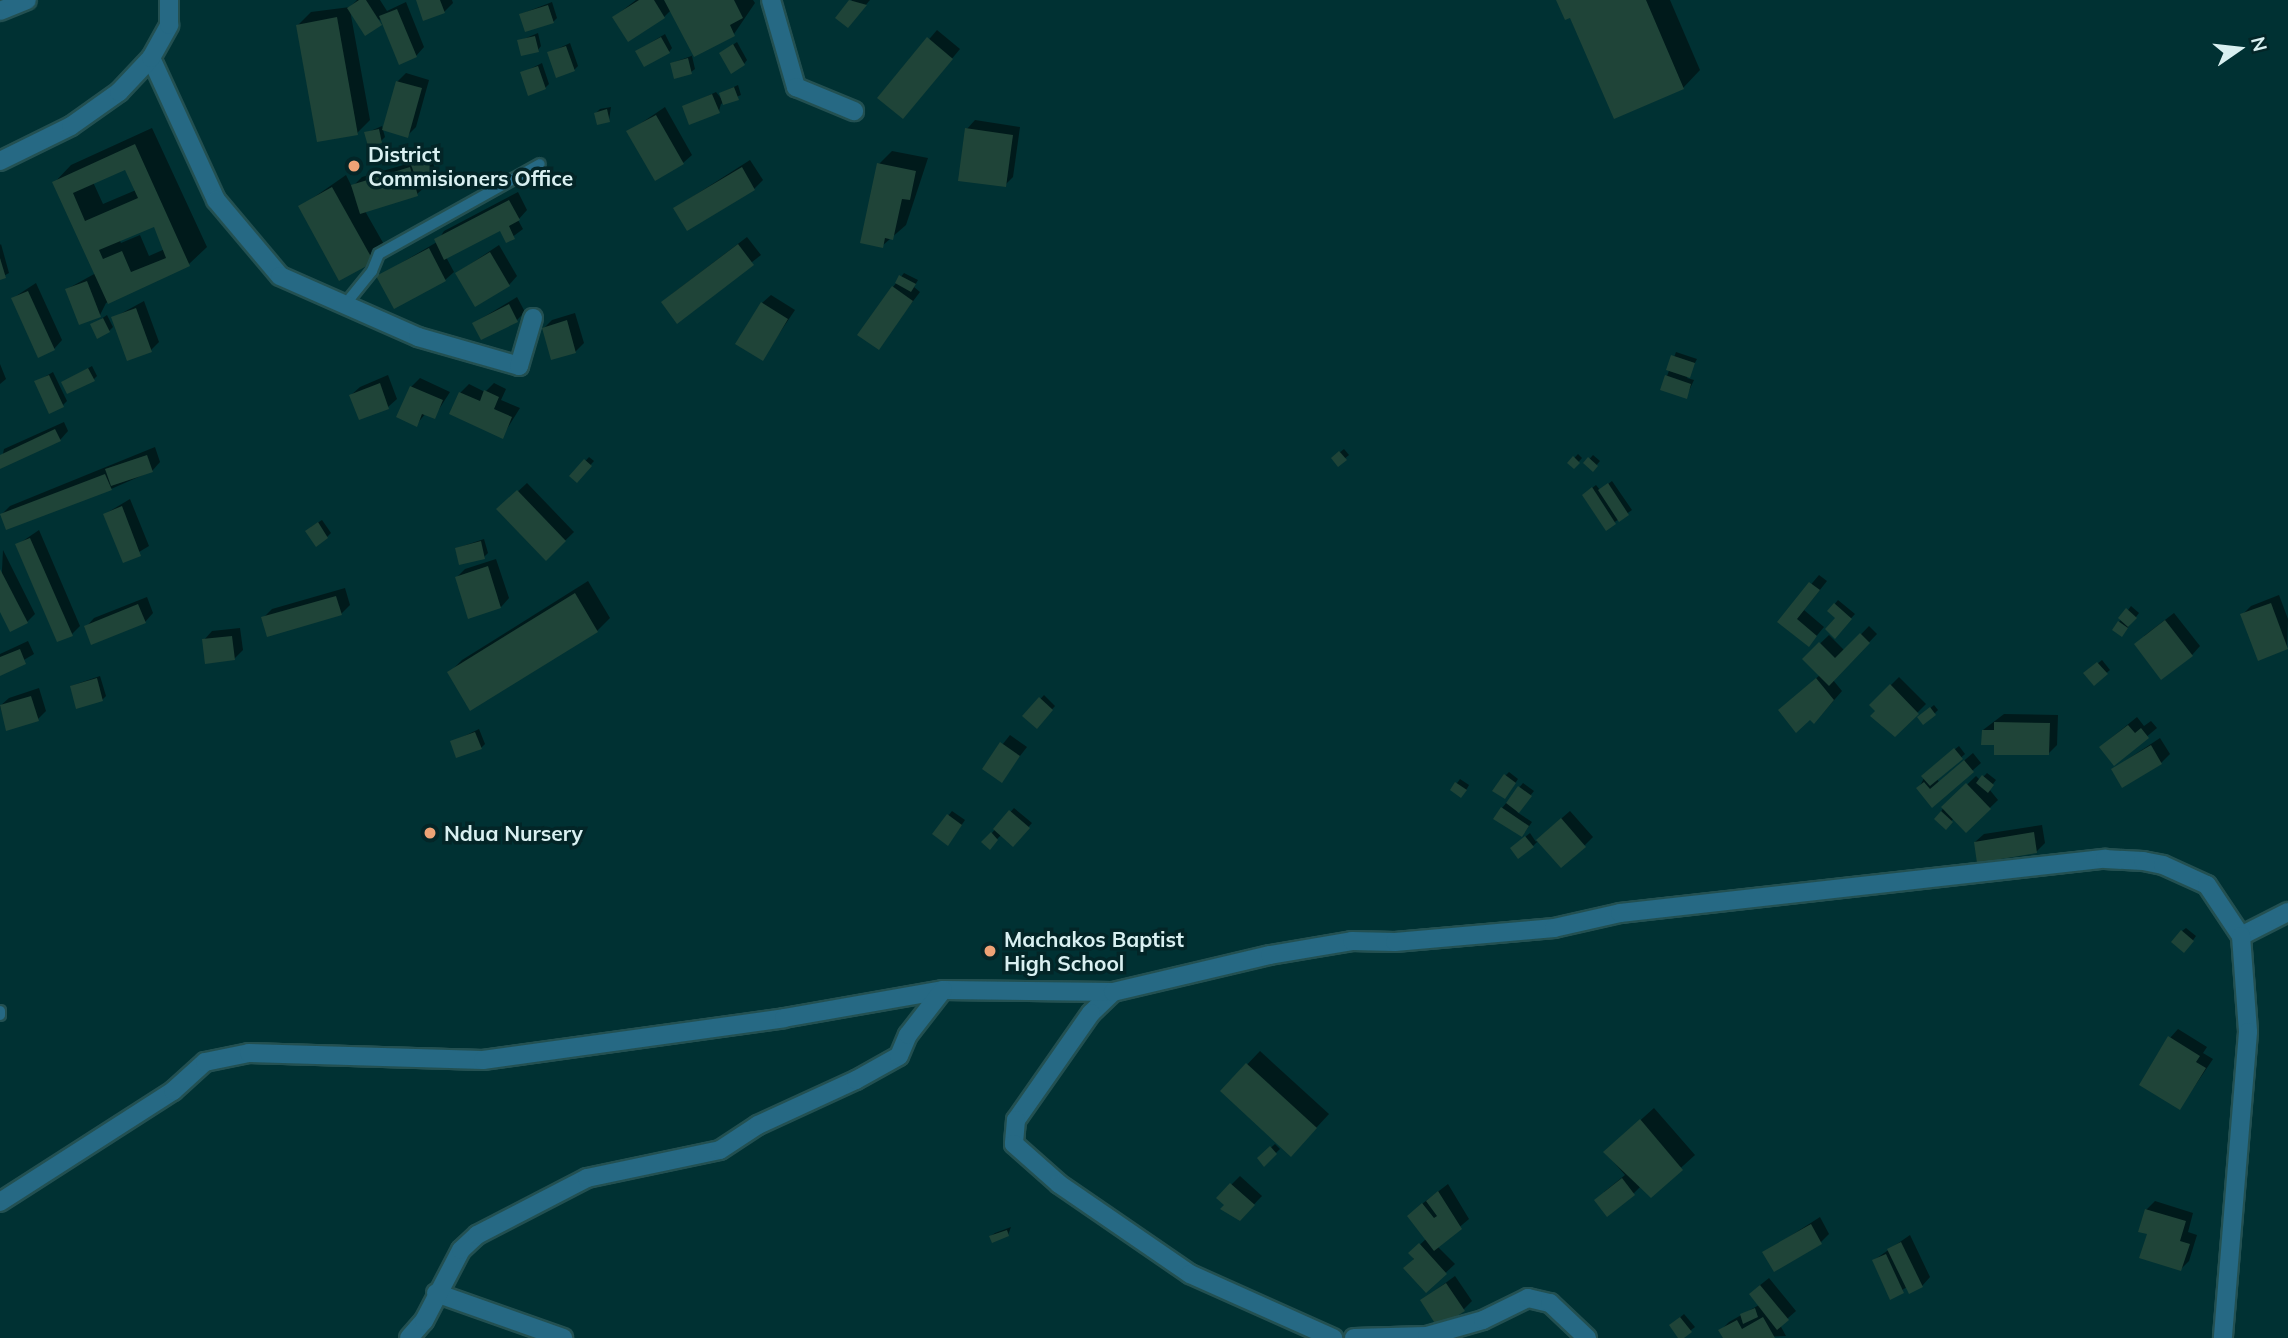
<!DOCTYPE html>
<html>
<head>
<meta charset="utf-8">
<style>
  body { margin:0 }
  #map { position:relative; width:2288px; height:1338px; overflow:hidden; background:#003133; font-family:Mulish,sans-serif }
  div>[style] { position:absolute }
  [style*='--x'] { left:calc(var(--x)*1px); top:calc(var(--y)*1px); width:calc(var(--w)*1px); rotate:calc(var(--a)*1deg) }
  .shadow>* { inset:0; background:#0007 }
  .building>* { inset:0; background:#1f4438 }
  .roads { filter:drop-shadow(2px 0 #235051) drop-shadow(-2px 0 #235051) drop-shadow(0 2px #235051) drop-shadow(0 -2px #235051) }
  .service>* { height:10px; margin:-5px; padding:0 5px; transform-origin:5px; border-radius:5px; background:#266984 }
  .minor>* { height:18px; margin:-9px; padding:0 9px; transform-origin:9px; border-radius:9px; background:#266984 }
  .dots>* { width:19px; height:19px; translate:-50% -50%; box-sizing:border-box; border:4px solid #032527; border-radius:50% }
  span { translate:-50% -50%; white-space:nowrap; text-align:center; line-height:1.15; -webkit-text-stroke:7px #032527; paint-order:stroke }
  .poi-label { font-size:21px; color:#d9f0f1; font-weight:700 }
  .left { translate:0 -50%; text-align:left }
  .north { position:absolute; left:2204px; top:14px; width:70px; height:70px; -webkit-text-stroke:5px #032527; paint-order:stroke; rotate:76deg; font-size:19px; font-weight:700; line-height:28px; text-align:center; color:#d9f0f1 }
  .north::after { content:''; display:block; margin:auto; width:24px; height:32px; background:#d9f0f1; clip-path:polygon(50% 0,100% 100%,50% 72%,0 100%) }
</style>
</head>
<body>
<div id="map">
  <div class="shadow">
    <div style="clip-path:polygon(357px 0,380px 0,387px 11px,406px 2px,424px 47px,416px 56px,383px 21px,350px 10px,370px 120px,357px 133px,298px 25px,311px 12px,350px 7px)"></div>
    <div style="clip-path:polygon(418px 0,452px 0,453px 3px,444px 12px)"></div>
    <div style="clip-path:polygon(636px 0,753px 0,755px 3px,734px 34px,692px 56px,695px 69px,691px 72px,672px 63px,694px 55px,671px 10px,664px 17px,614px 17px)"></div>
    <div style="clip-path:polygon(852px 0,870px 0,851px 22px,838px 17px)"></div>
    <div style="clip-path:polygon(1558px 0,1670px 0,1700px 70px,1683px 88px,1571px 16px)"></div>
    <div style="clip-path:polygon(552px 2px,557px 18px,553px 22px,521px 14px)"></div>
    <div style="clip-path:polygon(937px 30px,960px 49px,911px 108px,879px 98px)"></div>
    <div style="clip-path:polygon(538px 33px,541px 46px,538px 50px,519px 41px)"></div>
    <div style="clip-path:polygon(665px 34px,672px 48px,669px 52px,637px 51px)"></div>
    <div style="clip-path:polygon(737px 42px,747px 60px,744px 64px,721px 53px)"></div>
    <div style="clip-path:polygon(570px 43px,578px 66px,574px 70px,549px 53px)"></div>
    <div style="clip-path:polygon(542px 63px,549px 84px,545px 88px,522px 73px)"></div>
    <div style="clip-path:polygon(406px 73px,429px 80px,416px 127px,407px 136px,397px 82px)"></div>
    <div style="clip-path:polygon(738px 85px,741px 95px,721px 104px,719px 111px,684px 107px,716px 92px,724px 102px,721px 93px)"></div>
    <div style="clip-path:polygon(611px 107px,609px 120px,596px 113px,600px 109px)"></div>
    <div style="clip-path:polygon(665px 107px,692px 155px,683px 163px,628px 132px)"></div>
    <div style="clip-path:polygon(975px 120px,1020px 127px,1013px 177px,1005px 185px,967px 129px)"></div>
    <div style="clip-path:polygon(382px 126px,385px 137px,381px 141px,366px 133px)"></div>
    <div style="clip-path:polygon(evenodd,152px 128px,207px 247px,189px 264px,106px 303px,100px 315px,67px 289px,96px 273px,54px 183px,71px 165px,152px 128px,126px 167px,136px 190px,103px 204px,93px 182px,126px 167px,152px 128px,155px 225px,165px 249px,149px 256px,140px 235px,121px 243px,119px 239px,155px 225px)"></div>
    <div style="clip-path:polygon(892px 151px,928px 158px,906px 225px,882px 246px,879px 164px)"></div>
    <div style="clip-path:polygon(431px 157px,436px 172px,424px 179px,426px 186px,417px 194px,365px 211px,386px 248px,373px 261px,300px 207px,346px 175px,352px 187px,362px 177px)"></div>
    <div style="clip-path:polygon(750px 160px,763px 180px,754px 189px,675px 208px)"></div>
    <div style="clip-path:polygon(518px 192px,527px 210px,518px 220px,523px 229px,507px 241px,501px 228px,446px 257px,454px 272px,445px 280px,379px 276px,437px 242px,444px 231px)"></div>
    <div style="clip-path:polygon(747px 237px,761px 255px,677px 321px,672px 294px)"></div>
    <div style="clip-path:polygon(1px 244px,9px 273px,0 278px,0 245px)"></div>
    <div style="clip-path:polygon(499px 245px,517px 276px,509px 285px,457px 273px)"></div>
    <div style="clip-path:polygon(904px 273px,918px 280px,914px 287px,920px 292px,878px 347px,893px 287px)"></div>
    <div style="clip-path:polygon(36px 283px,62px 340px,54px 349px,13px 298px)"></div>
    <div style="clip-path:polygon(771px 295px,795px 310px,762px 359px,762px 303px)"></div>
    <div style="clip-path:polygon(517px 297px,525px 312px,517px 320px,474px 323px)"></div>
    <div style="clip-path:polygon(144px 301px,159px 342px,151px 350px,113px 318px)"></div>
    <div style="clip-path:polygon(575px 313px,584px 343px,575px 352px,544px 328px,552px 320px)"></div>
    <div style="clip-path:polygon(107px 315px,113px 327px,109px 331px,92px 325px)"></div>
    <div style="clip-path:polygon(1676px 352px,1697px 359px,1687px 378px,1694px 380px,1686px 397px,1667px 376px)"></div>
    <div style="clip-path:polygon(0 364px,6px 379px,0 384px)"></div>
    <div style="clip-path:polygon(92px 366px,97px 376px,93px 380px,63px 382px)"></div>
    <div style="clip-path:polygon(53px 372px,67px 401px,63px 405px,36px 382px)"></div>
    <div style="clip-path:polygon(388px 375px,397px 399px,388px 407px,351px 395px,360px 387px)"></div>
    <div style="clip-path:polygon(420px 378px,450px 392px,434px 417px,426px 413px,416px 425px,411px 387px)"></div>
    <div style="clip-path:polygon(494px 383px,506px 389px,501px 400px,520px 408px,502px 437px,460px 393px,469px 384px,485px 392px)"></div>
    <div style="clip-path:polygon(64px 422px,68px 431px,60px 440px,0 467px,4px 449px)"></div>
    <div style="clip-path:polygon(155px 447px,160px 462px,152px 471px,111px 489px,2px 514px,10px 506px)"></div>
    <div style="clip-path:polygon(1344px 449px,1349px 455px,1338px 464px,1333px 458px)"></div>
    <div style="clip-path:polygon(1578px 454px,1582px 458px,1574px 467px,1570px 463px)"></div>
    <div style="clip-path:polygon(1593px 455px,1600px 461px,1593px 469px,1586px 463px)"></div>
    <div style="clip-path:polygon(589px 457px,594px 461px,577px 480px,572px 476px)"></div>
    <div style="clip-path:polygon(1612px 481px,1632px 510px,1606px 528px,1588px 491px,1596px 485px,1600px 490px)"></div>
    <div style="clip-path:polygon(527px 483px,574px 532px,546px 559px,499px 509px)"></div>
    <div style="clip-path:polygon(130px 499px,149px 546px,124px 561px,105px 514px)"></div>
    <div style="clip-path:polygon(322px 520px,331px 533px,327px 537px,311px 527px)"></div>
    <div style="clip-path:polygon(39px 530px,80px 626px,72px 634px,17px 545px)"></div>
    <div style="clip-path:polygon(484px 539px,488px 553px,484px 557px,457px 548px)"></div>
    <div style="clip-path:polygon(3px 550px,35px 614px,27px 622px,0 609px)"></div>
    <div style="clip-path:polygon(496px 559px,509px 598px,501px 607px,457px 577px,465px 569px)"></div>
    <div style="clip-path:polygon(1819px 575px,1827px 581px,1804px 610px,1824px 627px,1809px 645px,1780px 621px)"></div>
    <div style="clip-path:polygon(588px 581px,610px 618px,597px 631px,449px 673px,462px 660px)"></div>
    <div style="clip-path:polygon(345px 588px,350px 605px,341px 614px,263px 618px,272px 609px)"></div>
    <div style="clip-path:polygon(2279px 595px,2288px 619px,2287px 648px,2242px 615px,2251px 606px)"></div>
    <div style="clip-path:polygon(147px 597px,153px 613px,145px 622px,86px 627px,94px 618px)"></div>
    <div style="clip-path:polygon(1838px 600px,1855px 614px,1835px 636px,1837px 618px,1829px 611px)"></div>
    <div style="clip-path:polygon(2131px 606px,2139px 613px,2125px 631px,2114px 629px)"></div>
    <div style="clip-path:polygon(2174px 613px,2200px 646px,2192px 655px,2144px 636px)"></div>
    <div style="clip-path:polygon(1869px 626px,1877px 634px,1833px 680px,1842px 691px,1822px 714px,1789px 702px,1820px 675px,1804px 659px,1829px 635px,1845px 651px)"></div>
    <div style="clip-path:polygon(240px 628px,243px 650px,234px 659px,204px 640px,212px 631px)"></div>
    <div style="clip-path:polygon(28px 641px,34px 654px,0 674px,0 654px)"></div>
    <div style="clip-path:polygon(2102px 660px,2110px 670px,2094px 683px,2086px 673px)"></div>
    <div style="clip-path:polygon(100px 676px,106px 696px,102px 700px,71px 686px)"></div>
    <div style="clip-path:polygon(1899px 677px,1926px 704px,1895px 735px,1871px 705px)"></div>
    <div style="clip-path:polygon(39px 688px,46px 711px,38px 719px,7px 729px,0 706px,9px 698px)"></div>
    <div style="clip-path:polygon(1044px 695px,1055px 706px,1037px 726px,1025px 716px)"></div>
    <div style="clip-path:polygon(1934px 705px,1938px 710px,1935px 713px,1923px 714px)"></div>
    <div style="clip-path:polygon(2004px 714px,2058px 715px,2057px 745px,2049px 753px,1996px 744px,1983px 730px)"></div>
    <div style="clip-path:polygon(2137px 717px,2144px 726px,2151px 721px,2157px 728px,2114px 764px,2110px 739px)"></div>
    <div style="clip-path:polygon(479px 729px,485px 744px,481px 748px,452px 742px)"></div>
    <div style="clip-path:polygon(1010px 735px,1027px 747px,1001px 780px,984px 768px)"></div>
    <div style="clip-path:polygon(2160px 738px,2170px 754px,2161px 763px,2113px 769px)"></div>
    <div style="clip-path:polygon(1959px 746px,1965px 754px,1937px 779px,1939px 782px,1973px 753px,1981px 763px,1933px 805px,1919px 788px,1927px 772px)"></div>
    <div style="clip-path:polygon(1509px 772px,1518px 779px,1508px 794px,1505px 776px)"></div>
    <div style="clip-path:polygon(1987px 773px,1996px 780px,1989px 789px,1998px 800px,1966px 831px,1954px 818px,1946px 827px,1936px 819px,1944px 807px,1976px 776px,1980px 780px)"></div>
    <div style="clip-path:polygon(1460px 779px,1469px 785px,1465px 792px,1452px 790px)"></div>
    <div style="clip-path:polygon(1523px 783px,1534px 791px,1517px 812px,1532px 822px,1525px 832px,1502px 808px)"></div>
    <div style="clip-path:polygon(1014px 808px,1032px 823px,1013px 844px,1002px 834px,989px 847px,984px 842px)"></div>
    <div style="clip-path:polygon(952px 811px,965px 820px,951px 840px,934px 834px)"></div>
    <div style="clip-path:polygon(1570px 811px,1593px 837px,1585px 845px,1539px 840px,1533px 846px,1515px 845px,1530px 833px,1536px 842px,1547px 831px)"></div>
    <div style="clip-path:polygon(2042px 825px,2045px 843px,2037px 851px,1975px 842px,1984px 834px)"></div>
    <div style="clip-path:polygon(2186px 928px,2196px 936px,2188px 947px,2182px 931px)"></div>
    <div style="clip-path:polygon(2178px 1029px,2207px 1047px,2203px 1053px,2213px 1059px,2180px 1108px,2170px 1038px)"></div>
    <div style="clip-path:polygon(1260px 1051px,1329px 1114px,1304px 1141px,1222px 1091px)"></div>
    <div style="clip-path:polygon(1654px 1108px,1695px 1155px,1651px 1195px,1642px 1185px,1633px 1194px,1604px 1192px,1625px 1175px,1605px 1152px)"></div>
    <div style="clip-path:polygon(1275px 1144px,1280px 1149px,1264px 1164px,1259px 1158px)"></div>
    <div style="clip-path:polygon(1240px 1176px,1262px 1196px,1240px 1219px,1218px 1198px)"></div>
    <div style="clip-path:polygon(1448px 1184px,1469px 1219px,1437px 1246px,1455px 1264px,1426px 1291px,1411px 1253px,1427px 1238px,1418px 1207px)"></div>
    <div style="clip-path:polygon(2155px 1201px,2193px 1213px,2188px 1232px,2197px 1235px,2189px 1261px,2181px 1269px,2149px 1233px,2146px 1210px)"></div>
    <div style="clip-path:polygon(1820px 1217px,1829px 1234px,1821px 1242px,1764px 1253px)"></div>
    <div style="clip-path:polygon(1011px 1227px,1008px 1235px,991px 1236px,995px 1233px)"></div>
    <div style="clip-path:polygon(1910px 1235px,1930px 1277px,1922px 1286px,1907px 1287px,1891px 1297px,1874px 1260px)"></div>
    <div style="clip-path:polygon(1455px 1276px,1472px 1301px,1463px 1310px,1422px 1300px)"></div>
    <div style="clip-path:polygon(1769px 1278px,1796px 1311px,1780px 1325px,1786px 1336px,1725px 1338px,1721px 1330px,1729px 1322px,1759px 1305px,1759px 1286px)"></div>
    <div style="clip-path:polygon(1684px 1314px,1695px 1327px,1681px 1338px,1675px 1322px)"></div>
  </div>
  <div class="building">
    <div style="clip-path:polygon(359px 0,366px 0,382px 25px,365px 36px,347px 8px)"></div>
    <div style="clip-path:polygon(416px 0,440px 0,445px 13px,423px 21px)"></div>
    <div style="clip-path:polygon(639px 0,654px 0,665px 18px,628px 42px,612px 17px)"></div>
    <div style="clip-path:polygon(664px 0,734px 0,743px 18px,730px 25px,735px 36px,694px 57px)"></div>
    <div style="clip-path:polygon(849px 0,867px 5px,848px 28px,835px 18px)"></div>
    <div style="clip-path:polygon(1556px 0,1646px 0,1684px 89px,1614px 119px,1570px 18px,1565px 20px)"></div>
    <div style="clip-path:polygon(548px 5px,554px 23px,525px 32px,519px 14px)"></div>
    <div style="clip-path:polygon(397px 9px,417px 57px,399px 65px,379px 16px)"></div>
    <div style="clip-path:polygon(337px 17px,358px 135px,317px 142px,296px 25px)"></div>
    <div style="clip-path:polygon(535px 36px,539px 52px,521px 56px,517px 40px)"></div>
    <div style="clip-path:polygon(661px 37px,670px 53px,644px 67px,635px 51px)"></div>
    <div style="clip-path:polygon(927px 37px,953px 59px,903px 119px,877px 98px)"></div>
    <div style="clip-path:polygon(733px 44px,745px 65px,731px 74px,719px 53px)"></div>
    <div style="clip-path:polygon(566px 46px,575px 71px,556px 78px,547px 52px)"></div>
    <div style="clip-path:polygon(688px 58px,692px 74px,674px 79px,670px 63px)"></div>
    <div style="clip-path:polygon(538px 66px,546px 89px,528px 96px,520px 72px)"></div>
    <div style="clip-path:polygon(396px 81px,422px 88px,408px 138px,382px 130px)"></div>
    <div style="clip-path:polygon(734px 87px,739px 100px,723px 105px,719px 93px)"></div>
    <div style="clip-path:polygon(712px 94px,720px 113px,689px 125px,682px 106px)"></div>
    <div style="clip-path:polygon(607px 109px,610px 122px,597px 125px,594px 113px)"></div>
    <div style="clip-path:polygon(656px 115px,684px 164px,655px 181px,626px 131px)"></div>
    <div style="clip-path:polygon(965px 128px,1013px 135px,1006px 187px,958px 181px)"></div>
    <div style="clip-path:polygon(379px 129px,382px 143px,368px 146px,364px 132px)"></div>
    <div style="clip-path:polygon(evenodd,135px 144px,190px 266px,108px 304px,52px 182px,135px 144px,125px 170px,138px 198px,85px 221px,73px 193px,125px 170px,135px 144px,154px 227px,166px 258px,131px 272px,122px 251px,103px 259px,99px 250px,154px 227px)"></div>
    <div style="clip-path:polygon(428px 160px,433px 178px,418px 183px,411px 165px)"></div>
    <div style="clip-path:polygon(877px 163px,916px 171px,910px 200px,902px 199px,893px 240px,885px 238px,883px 248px,860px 243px)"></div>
    <div style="clip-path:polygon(410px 167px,418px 196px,360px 214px,351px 185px)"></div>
    <div style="clip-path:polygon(742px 167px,755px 190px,687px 231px,673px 208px)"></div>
    <div style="clip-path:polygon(332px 187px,374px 262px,339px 281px,298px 206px)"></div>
    <div style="clip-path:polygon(509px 200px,520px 220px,509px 226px,515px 239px,506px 243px,500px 231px,444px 260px,434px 239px)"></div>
    <div style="clip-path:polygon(738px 244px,754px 265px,677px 324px,661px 302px)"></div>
    <div style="clip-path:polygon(429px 248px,446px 281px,394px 309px,376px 276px)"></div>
    <div style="clip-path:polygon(490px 252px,510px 286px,475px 307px,455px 273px)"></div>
    <div style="clip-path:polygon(0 258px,6px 278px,0 280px)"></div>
    <div style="clip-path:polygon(899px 275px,916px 284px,911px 292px,895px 283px)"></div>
    <div style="clip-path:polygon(87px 281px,101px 317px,79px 325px,65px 289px)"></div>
    <div style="clip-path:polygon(892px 286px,913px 301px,879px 350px,857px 335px)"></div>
    <div style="clip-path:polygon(28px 291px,55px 350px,38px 358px,11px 298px)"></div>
    <div style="clip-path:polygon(761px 302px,788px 319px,763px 361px,735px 344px)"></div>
    <div style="clip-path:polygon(509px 304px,518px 322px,481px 340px,472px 323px)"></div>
    <div style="clip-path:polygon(136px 308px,152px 352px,127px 361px,111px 317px)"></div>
    <div style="clip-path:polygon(103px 318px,110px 332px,97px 339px,90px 324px)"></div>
    <div style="clip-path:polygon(567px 320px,576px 353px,551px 360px,542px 328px)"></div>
    <div style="clip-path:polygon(1671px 355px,1695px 363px,1690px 378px,1666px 370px)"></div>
    <div style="clip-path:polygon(88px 368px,95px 381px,67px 394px,61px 382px)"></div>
    <div style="clip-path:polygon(49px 375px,64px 407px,49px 414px,34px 381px)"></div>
    <div style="clip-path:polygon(1665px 375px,1691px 384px,1687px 399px,1660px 390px)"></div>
    <div style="clip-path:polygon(380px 383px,389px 409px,359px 420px,349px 395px)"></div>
    <div style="clip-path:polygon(410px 386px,443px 400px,435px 419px,422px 414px,417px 427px,396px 417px)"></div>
    <div style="clip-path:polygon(484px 390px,499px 397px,494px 409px,512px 417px,503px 439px,449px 414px,459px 392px,480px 401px)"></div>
    <div style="clip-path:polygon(55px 429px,61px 441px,0 469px,0 455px)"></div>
    <div style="clip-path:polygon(1339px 451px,1347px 460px,1338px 467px,1331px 458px)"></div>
    <div style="clip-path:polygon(147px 455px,153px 472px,111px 486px,105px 469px)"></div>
    <div style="clip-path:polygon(1573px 456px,1580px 463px,1574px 469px,1567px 463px)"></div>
    <div style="clip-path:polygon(1588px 457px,1598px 466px,1593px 472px,1583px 463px)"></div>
    <div style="clip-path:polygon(584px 459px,592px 466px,577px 483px,569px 476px)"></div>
    <div style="clip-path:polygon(105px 474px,112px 490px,6px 530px,0 514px)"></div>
    <div style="clip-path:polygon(1608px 483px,1629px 515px,1619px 522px,1598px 490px)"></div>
    <div style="clip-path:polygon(1592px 487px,1616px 524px,1606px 531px,1582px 495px)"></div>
    <div style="clip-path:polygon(517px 490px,566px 541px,546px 561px,496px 509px)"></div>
    <div style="clip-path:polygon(122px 506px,141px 556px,123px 563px,103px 514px)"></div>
    <div style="clip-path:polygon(318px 522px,328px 538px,316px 547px,305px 531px)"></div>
    <div style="clip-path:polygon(30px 538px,73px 636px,57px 642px,15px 544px)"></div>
    <div style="clip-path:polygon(481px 541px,485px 559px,459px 565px,455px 548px)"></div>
    <div style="clip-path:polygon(488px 566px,501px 608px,468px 619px,455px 577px)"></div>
    <div style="clip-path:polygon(0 569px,28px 623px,10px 632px,0 612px)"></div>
    <div style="clip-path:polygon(1809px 582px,1820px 590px,1797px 619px,1817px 636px,1809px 647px,1777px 622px)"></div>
    <div style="clip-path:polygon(575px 593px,598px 632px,470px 711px,447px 672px)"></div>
    <div style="clip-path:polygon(336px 596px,342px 615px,267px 637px,261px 617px)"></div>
    <div style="clip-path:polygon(1834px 603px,1852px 619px,1835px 639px,1825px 629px,1835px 618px,1827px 611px)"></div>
    <div style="clip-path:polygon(2271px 603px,2288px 649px,2258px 661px,2240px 614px)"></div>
    <div style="clip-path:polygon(138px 604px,146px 623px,91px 645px,84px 626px)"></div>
    <div style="clip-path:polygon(2126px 608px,2137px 618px,2128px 627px,2118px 618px)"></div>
    <div style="clip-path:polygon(2165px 620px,2193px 656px,2161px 680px,2134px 644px)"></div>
    <div style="clip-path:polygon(2118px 621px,2128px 628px,2122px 637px,2112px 630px)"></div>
    <div style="clip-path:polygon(1860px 633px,1870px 643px,1829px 686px,1802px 659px,1819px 642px,1835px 658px)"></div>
    <div style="clip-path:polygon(232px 636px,235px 660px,205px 664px,202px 639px)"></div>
    <div style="clip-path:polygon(20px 649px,26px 664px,0 676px,0 657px)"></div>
    <div style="clip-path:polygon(2097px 662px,2108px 674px,2094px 686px,2083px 673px)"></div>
    <div style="clip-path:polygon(97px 678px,103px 701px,76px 709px,70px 686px)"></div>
    <div style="clip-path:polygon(1816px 678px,1834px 700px,1814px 724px,1810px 720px,1796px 733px,1778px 710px)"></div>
    <div style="clip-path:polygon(1890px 684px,1919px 714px,1895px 737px,1870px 716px,1875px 711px,1869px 705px)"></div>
    <div style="clip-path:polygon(31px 696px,39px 721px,6px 731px,0 705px)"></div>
    <div style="clip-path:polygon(1039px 697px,1053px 710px,1037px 729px,1022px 716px)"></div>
    <div style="clip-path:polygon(1930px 707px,1936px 715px,1923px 725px,1917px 717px)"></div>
    <div style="clip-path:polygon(1994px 722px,2050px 723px,2049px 755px,1994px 755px,1994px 745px,1981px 745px,1982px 730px,1994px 730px)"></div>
    <div style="clip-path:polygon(2128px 725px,2135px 733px,2141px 728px,2149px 738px,2114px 766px,2099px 747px)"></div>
    <div style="clip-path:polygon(475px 732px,482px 749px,456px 758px,450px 741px)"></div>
    <div style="clip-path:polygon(1000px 742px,1020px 756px,1002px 783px,982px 769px)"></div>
    <div style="clip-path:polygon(2151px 745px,2162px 764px,2122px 788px,2111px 769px)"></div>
    <div style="clip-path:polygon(1954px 748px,1963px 759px,1930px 786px,1921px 776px)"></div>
    <div style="clip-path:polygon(1964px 760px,1974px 772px,1932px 808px,1916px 788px,1924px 782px,1930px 789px)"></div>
    <div style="clip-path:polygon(1504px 774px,1516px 783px,1505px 799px,1492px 791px)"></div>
    <div style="clip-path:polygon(1982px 775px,1994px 785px,1988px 793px,1976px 783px)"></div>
    <div style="clip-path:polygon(1455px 782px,1467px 790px,1461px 798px,1450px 790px)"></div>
    <div style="clip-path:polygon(1966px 783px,1991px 809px,1966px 833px,1941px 807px)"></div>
    <div style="clip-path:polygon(1518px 786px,1532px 796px,1519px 813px,1506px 803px)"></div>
    <div style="clip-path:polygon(1501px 807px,1529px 826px,1522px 837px,1493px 819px)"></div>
    <div style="clip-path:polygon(1009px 810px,1030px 828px,1013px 847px,993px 829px)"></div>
    <div style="clip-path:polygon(1941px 811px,1953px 822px,1946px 830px,1934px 819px)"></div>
    <div style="clip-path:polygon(947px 814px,962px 825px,948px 846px,932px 834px)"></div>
    <div style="clip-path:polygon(1561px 818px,1586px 847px,1561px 868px,1536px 840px)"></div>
    <div style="clip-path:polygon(991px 832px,998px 840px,990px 850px,981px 842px)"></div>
    <div style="clip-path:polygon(2034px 832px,2037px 853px,1977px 863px,1974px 842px)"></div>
    <div style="clip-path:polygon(1525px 836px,1534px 847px,1518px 859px,1510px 848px)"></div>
    <div style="clip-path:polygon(2181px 930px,2194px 941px,2184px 953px,2171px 942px)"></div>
    <div style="clip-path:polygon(2168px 1036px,2200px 1056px,2196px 1062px,2206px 1068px,2180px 1110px,2139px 1085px)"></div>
    <div style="clip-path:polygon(1246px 1063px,1317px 1128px,1291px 1157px,1220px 1091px)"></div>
    <div style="clip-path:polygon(1640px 1119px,1683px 1170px,1651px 1198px,1603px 1152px)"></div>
    <div style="clip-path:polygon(1270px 1146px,1277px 1154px,1264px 1167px,1257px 1158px)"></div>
    <div style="clip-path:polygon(1622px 1178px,1635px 1195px,1607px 1217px,1594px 1200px)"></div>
    <div style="clip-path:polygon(1230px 1183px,1255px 1205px,1240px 1221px,1220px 1209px,1224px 1205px,1216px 1198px)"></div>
    <div style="clip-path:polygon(1438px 1191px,1462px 1229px,1434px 1251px,1407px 1216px,1422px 1203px,1434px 1218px,1437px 1216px,1426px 1201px)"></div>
    <div style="clip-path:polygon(2145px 1209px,2186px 1221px,2180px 1241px,2190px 1244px,2181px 1271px,2139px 1258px,2147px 1234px,2138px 1232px)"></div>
    <div style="clip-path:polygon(1811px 1224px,1822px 1244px,1774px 1272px,1762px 1252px)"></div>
    <div style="clip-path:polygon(1007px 1230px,1009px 1236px,992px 1243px,989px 1236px)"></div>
    <div style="clip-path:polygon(1901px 1242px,1923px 1287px,1909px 1294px,1887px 1249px)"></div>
    <div style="clip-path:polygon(1419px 1243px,1447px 1274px,1426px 1293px,1403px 1268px,1414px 1259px,1408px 1253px)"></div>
    <div style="clip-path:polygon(1886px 1254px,1904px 1293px,1890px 1300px,1872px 1260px)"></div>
    <div style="clip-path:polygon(1446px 1283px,1465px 1311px,1438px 1328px,1420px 1300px)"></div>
    <div style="clip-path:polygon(1760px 1285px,1789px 1320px,1777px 1330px,1749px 1294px)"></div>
    <div style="clip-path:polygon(1755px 1308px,1758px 1317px,1743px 1324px,1740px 1314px)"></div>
    <div style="clip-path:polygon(1680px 1317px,1692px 1332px,1684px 1338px,1678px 1338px,1669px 1325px)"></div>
    <div style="clip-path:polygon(1763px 1317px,1775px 1338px,1723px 1338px,1718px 1330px,1737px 1320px,1742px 1329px)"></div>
  </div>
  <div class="roads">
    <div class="service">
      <div style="--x:347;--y:302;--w:40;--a:-51"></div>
      <div style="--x:372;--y:271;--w:18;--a:-68"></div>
      <div style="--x:379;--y:254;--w:184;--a:-29.2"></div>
      <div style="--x:0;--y:1011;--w:4;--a:90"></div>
    </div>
    <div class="minor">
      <div style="--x:771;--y:0;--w:91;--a:74"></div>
      <div style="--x:796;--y:87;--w:63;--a:22.5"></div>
      <div style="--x:0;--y:11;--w:29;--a:-22"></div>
      <div style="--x:151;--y:58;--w:156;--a:65.4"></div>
      <div style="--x:216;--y:200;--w:99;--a:49.9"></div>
      <div style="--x:280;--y:276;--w:151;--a:23.8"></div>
      <div style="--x:418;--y:337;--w:105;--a:16"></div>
      <div style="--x:519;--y:366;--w:50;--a:-73.7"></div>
      <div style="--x:0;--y:161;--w:79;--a:-26.2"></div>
      <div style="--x:71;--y:126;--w:59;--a:-35.3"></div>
      <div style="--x:119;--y:92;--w:47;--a:-46.7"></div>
      <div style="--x:151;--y:58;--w:38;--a:-61"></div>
      <div style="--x:169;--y:25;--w:25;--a:-90"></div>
      <div style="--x:2241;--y:936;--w:53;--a:-27.1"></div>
      <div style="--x:1113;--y:992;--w:30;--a:136"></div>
      <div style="--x:1091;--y:1013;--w:131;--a:125"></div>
      <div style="--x:1016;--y:1120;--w:24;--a:95"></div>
      <div style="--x:1014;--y:1144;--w:60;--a:41.6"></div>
      <div style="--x:1059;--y:1184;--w:159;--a:34.5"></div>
      <div style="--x:1190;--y:1274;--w:157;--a:24.1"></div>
      <div style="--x:0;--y:1202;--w:206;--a:-32.7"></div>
      <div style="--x:173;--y:1091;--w:43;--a:-42.2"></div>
      <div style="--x:205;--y:1062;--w:45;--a:-11.6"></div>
      <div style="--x:249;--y:1053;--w:234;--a:1.7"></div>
      <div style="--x:483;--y:1060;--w:304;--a:-7.9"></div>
      <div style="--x:784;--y:1018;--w:161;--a:-10"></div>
      <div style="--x:943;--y:990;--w:170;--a:0.7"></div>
      <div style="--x:1113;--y:992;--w:161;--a:-13.3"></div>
      <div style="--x:1270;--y:955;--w:83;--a:-9.7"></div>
      <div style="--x:1352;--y:941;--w:43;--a:1.3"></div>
      <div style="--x:1395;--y:942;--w:160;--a:-5"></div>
      <div style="--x:1554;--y:928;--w:68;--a:-12.8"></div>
      <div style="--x:1620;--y:913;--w:488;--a:-6.4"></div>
      <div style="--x:2105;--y:859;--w:38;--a:3"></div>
      <div style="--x:2143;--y:861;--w:20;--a:11"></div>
      <div style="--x:2163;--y:865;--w:48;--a:24.4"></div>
      <div style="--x:2207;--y:885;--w:61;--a:56.3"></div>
      <div style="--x:2241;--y:936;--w:96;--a:85.8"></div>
      <div style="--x:2248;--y:1032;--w:307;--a:94.7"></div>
      <div style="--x:436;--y:1293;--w:135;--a:19.5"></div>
      <div style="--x:409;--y:1338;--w:23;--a:-49"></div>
      <div style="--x:424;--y:1321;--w:80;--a:-62.5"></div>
      <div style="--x:461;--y:1250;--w:22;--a:-43"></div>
      <div style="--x:477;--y:1235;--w:124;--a:-27.4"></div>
      <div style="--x:587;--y:1178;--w:136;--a:-11.9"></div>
      <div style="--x:720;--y:1150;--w:45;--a:-33.3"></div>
      <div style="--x:758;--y:1125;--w:108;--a:-24.7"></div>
      <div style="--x:856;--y:1080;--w:49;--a:-29.2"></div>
      <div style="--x:899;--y:1056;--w:23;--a:-67"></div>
      <div style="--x:908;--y:1035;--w:57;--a:-52.1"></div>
      <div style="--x:1354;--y:1338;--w:73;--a:-1.6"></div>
      <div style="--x:1427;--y:1336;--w:58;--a:-15.9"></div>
      <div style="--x:1483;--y:1320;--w:50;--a:-26.1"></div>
      <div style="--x:1528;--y:1298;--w:23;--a:13"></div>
      <div style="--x:1550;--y:1303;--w:51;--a:43.4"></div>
    </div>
  </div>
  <div class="dots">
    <div style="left:354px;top:166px;background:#efa376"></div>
    <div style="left:430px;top:833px;background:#efa376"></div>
    <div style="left:990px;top:951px;background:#efa376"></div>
  </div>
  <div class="poi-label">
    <span class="left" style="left:368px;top:166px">District<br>Commisioners Office</span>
    <span class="left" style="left:444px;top:833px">Ndua Nursery</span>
    <span class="left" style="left:1004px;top:951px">Machakos Baptist<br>High School</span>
  </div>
  <div class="north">N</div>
</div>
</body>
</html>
